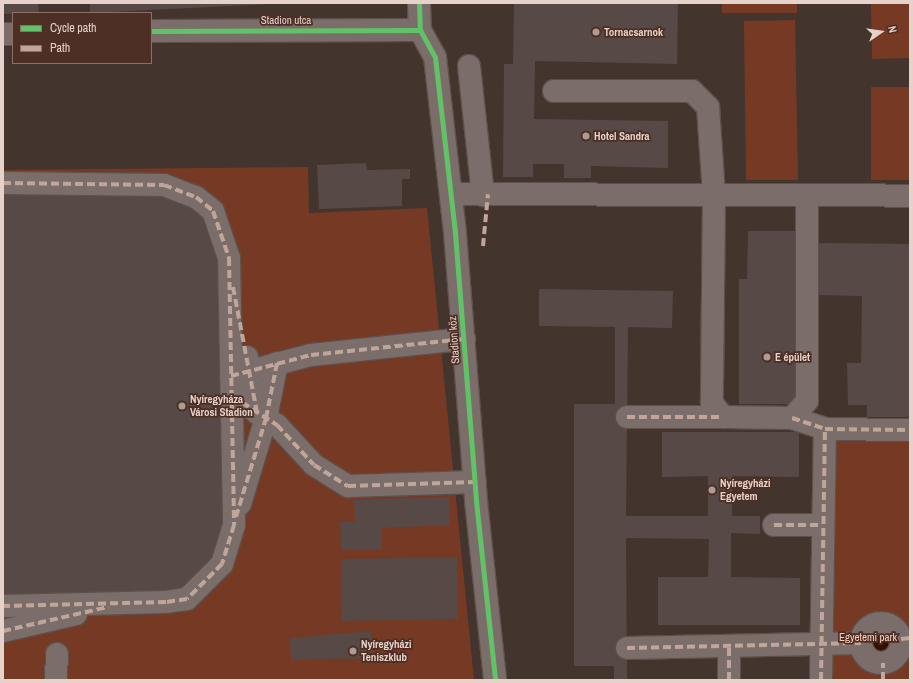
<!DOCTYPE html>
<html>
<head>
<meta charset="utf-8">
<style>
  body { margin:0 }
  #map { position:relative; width:913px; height:683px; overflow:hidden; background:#44342e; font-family:"Archivo Narrow",sans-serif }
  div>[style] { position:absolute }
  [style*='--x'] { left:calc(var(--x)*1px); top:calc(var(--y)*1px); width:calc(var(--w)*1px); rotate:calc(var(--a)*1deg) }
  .green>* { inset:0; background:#763a24 }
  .water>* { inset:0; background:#360f04 }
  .round { border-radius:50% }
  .building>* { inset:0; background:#574945 }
  .roads { filter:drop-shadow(1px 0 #5e504b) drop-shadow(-1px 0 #5e504b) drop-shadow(0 1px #5e504b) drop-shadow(0 -1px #5e504b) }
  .minor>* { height:22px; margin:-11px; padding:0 11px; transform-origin:11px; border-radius:11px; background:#7b6e6a }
  .minor>.ring { margin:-11px; padding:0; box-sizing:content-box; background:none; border:22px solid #7b6e6a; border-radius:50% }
  .quiet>* { height:4px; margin-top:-2px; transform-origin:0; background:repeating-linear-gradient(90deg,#c0a59a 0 8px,transparent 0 12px) }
  .cycleway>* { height:5px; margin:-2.5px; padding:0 2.5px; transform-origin:2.5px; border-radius:2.5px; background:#61c268 }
  .dots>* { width:11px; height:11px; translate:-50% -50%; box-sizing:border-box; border:2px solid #4d2f25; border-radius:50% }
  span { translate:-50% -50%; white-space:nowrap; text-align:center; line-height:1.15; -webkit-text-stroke:3.5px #4d2f25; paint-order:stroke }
  .street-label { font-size:11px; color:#e5d2cb }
  .poi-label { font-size:11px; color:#e5d2cb; font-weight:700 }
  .left { translate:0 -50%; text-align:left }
  .park-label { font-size:11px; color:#fecebd }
  .frame { position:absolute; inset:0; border:4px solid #e5d2cb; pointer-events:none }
  .legend { position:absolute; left:12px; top:12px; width:140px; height:52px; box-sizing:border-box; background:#4d2f25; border:1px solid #8a7067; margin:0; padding:5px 7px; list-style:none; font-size:12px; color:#e5d2cb }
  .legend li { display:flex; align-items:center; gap:8px; height:20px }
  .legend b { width:20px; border:1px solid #8a7067 }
  .north { position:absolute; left:861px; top:12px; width:40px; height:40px; -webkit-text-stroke:3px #4d2f25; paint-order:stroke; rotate:77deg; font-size:11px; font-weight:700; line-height:16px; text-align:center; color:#e5d2cb }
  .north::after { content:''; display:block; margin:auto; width:14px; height:18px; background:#e5d2cb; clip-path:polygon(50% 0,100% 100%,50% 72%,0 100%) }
</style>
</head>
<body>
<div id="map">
  <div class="green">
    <div style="clip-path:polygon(722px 3px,797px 3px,797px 13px,722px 13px)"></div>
    <div style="clip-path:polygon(871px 3px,910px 3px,910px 58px,872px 59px)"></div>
    <div style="clip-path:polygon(795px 20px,798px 180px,746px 180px,744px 21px)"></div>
    <div style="clip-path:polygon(871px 87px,910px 87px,910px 180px,871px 180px)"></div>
    <div style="clip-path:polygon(308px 167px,309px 213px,427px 208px,474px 680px,3px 680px,3px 170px)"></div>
    <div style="clip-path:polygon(910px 431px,910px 680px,825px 680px,829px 432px)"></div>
  </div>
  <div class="water">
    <div class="round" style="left:870px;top:631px;width:24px;height:24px"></div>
  </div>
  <div class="building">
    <div style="clip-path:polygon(3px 3px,38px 3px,39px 13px,3px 14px)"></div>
    <div style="clip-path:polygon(90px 3px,269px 3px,269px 4px,90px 13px)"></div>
    <div style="clip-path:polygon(514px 3px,678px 3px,677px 64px,535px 61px,535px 64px,534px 119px,668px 121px,668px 168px,591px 166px,591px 178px,564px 178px,564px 164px,533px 164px,533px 177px,503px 177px,504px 64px,513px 64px)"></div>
    <div style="clip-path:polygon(366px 163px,367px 170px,410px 169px,410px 179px,402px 179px,402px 206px,319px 209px,317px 165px)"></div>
    <div style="clip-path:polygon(3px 193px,167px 196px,196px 207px,211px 224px,221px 254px,225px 531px,217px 552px,192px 584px,165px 593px,3px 595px)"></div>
    <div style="clip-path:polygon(748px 231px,795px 231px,795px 404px,739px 404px,739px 279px,747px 279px)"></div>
    <div style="clip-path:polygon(814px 243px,910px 244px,910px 417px,867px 417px,867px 405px,848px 405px,847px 363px,861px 363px,862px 296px,814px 295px)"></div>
    <div style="clip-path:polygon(539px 289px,673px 291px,672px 328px,628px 327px,626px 516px,708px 516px,708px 476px,662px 477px,662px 432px,799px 432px,799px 477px,732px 476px,732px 516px,760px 516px,760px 534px,731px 533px,731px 577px,800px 578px,800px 625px,658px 625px,658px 577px,708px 577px,709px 539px,626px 538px,627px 680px,614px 680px,614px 666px,574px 666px,574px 404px,615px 404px,615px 327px,539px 326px)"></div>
    <div style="clip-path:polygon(449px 497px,450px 525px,381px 528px,382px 549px,341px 550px,340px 522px,355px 522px,354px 500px)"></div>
    <div style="clip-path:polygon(457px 557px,458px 619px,342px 621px,341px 559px)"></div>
    <div style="clip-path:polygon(371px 631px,372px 658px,291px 660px,290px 638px)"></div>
  </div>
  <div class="roads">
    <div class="minor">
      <div style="--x:419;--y:3;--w:27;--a:88"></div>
      <div style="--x:420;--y:30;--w:31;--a:61"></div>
      <div style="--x:435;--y:57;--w:177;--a:83.5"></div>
      <div style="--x:455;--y:233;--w:269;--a:85.5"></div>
      <div style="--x:476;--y:501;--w:180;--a:83.9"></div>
      <div style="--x:151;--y:31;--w:269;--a:-0.2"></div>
      <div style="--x:3;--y:34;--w:10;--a:0"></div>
      <div style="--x:469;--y:66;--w:130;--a:83.8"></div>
      <div style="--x:554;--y:91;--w:138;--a:0"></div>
      <div style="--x:692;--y:91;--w:23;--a:45"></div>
      <div style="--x:708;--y:107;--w:89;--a:86.1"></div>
      <div style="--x:714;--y:196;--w:207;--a:90.6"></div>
      <div style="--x:712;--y:403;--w:18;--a:52"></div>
      <div style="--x:723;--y:417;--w:69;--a:0.8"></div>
      <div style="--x:792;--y:418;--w:23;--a:-49"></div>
      <div style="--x:807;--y:401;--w:206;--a:-90"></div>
      <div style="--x:3;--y:183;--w:161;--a:0.7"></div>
      <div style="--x:164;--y:185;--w:34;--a:21"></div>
      <div style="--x:196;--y:197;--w:22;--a:39"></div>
      <div style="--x:213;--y:211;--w:50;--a:71.2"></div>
      <div style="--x:229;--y:258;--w:267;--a:88.9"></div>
      <div style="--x:234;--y:525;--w:41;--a:107.1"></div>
      <div style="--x:222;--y:564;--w:49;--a:135"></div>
      <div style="--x:187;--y:599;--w:21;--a:172"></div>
      <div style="--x:166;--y:602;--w:163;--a:178.6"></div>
      <div style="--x:451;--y:194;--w:459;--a:0.2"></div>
      <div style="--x:247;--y:357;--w:57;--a:79.9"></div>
      <div style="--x:231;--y:376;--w:83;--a:-14.7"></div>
      <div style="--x:311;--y:355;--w:154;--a:-6"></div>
      <div style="--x:232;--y:396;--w:54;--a:32.8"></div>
      <div style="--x:277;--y:425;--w:54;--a:47.2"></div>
      <div style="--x:314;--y:465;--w:40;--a:32"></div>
      <div style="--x:348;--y:486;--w:127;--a:-1.8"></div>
      <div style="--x:627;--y:417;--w:96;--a:0"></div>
      <div style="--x:792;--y:418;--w:35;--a:18"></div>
      <div style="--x:825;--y:429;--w:85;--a:0.7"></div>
      <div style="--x:240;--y:504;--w:90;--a:-73.2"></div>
      <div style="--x:266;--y:418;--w:56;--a:-78.7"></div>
      <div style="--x:774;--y:525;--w:48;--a:0"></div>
      <div class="ring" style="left:861px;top:623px;width:18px;height:18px"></div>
      <div style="--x:3;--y:631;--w:75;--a:-13.1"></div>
      <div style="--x:627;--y:648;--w:234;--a:-1.2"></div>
      <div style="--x:56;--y:680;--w:26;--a:-88"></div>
      <div style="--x:729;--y:680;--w:34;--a:-90"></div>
      <div style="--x:821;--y:680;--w:251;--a:-89.1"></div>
    </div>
  </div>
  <div class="quiet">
    <div style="--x:3;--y:183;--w:161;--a:0.7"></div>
    <div style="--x:164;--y:185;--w:34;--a:21"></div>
    <div style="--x:196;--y:197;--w:22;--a:39"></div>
    <div style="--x:213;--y:211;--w:50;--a:71.2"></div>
    <div style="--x:229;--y:258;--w:267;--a:88.9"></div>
    <div style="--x:234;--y:525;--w:41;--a:107.1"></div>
    <div style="--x:222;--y:564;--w:49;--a:135"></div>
    <div style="--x:187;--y:599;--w:21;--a:172"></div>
    <div style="--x:166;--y:602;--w:163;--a:178.6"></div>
    <div style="--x:483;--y:246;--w:52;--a:-84.5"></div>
    <div style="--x:233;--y:287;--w:128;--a:79.2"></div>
    <div style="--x:231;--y:376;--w:83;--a:-14.7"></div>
    <div style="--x:311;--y:355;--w:154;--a:-6"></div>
    <div style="--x:232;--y:396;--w:54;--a:32.8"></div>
    <div style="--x:277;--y:425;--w:54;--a:47.2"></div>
    <div style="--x:314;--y:465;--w:40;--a:32"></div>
    <div style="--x:348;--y:486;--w:127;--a:-1.8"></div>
    <div style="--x:627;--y:417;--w:96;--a:0"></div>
    <div style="--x:792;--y:418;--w:35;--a:18"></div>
    <div style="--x:825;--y:429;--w:85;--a:0.7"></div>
    <div style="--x:236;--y:517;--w:103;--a:-73.1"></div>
    <div style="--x:266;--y:418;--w:56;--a:-78.7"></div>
    <div style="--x:774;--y:525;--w:48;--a:0"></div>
    <div style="--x:3;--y:631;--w:108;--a:-12.9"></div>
    <div style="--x:901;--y:639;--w:9;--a:-6"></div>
    <div style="--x:627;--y:648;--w:234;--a:-1.2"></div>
    <div style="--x:729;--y:680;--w:34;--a:-90"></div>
    <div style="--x:821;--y:680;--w:251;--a:-89.1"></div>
    <div style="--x:883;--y:680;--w:17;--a:-90"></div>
  </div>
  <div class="cycleway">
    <div style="--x:419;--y:3;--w:27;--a:88"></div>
    <div style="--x:420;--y:30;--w:31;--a:61"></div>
    <div style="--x:435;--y:57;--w:177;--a:83.5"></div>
    <div style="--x:455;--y:233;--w:269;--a:85.5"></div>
    <div style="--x:476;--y:501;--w:180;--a:83.9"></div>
    <div style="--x:151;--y:31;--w:269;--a:-0.2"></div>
  </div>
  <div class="dots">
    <div style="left:596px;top:32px;background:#ad9b94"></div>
    <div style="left:586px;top:136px;background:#ad9b94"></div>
    <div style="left:767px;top:357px;background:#ad9b94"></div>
    <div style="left:182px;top:406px;background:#ad9b94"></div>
    <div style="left:712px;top:490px;background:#ad9b94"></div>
    <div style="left:353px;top:651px;background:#ad9b94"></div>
  </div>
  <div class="street-label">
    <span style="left:286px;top:20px">Stadion utca</span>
    <span style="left:454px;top:340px;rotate:-94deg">Stadion köz</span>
  </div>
  <div class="poi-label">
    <span class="left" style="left:604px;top:32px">Tornacsarnok</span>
    <span class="left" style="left:594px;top:136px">Hotel Sandra</span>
    <span class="left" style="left:775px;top:357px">E épület</span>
    <span class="left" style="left:190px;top:406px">Nyíregyháza<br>Városi Stadion</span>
    <span class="left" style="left:720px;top:490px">Nyíregyházi<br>Egyetem</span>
    <span class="left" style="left:361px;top:651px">Nyíregyházi<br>Teniszklub</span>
  </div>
  <div class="park-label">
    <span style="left:868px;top:637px">Egyetemi park</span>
  </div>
  <div class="frame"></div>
  <ul class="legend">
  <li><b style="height:5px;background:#61c268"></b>Cycle path</li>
  <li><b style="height:5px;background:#c0a59a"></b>Path</li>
  </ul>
  <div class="north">N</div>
</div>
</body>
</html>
